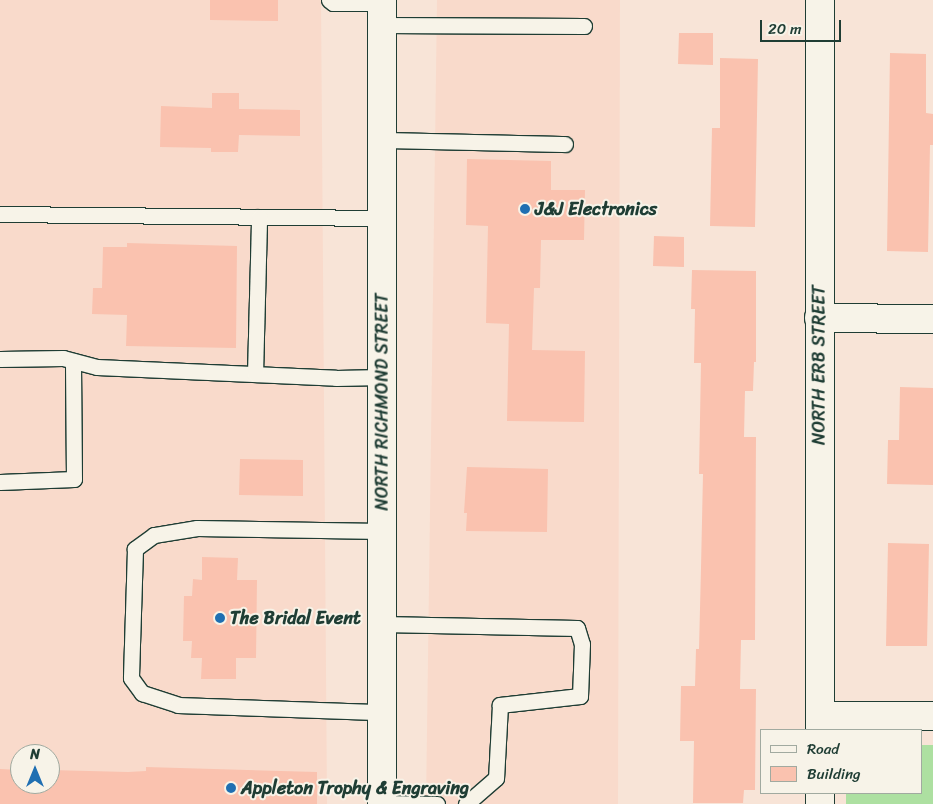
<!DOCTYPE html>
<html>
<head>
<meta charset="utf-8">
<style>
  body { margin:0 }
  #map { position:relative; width:933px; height:804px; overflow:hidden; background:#f8e4d7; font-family:Sriracha,sans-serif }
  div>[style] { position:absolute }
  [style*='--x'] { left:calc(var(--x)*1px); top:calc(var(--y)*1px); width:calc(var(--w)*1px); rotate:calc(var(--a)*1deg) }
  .built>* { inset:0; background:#f9dacb }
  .green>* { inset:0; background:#ade0a1 }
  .building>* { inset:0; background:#fac2af }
  .roads { filter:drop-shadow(1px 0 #1f3d34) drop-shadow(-1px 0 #1f3d34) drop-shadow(0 1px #1f3d34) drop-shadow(0 -1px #1f3d34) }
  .service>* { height:15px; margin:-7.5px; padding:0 7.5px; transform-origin:7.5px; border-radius:7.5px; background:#f7f3e8 }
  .minor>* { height:28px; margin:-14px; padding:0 14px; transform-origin:14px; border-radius:14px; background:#f7f3e8 }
  .primary>* { height:28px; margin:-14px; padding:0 14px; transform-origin:14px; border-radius:14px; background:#f7f3e8 }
  .dots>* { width:14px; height:14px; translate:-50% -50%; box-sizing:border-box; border:2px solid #f7f3e8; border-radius:50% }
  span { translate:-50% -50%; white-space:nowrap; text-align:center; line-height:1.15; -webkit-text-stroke:4px #f7f3e8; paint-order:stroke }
  .poi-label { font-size:18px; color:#1f3d34; font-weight:700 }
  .left { translate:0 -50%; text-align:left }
  .street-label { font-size:18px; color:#1f3d34 }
  .legend { position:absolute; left:760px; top:729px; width:162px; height:65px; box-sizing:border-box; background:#f7f3e8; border:1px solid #a1aaa0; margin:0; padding:6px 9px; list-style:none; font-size:15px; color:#1f3d34 }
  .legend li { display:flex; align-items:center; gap:10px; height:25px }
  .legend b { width:25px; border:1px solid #a1aaa0 }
  .north { position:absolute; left:10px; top:744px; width:50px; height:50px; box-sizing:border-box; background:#f7f3e8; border:1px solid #a1aaa0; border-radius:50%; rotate:0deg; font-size:14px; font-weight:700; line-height:20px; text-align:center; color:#1f3d34 }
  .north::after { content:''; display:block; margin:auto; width:18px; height:22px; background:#1f6fb2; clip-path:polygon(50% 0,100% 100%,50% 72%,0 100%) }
  .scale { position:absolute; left:760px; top:20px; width:81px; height:22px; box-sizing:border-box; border:2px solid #1f3d34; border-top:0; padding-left:6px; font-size:15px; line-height:18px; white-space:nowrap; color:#1f3d34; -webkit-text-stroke:4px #f7f3e8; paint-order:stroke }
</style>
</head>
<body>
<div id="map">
  <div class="built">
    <div style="clip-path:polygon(evenodd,0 0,321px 0,327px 804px,0 804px,0 0,20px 754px,50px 754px,50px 784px,20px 784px,20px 754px)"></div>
    <div style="clip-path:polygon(437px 0,620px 0,618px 804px,426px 804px)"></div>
  </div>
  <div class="green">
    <div style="clip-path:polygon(922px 745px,933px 745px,933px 804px,846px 804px,846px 793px,922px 793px)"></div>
  </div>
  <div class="building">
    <div style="clip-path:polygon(210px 0,278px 0,278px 21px,210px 20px)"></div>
    <div style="clip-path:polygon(679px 33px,713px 33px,713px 65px,678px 64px)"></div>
    <div style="clip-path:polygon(890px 53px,926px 54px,926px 113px,933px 114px,933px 145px,930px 145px,928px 252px,887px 251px)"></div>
    <div style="clip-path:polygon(720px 58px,758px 59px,755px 227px,710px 226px,712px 128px,720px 128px)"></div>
    <div style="clip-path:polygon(212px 93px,239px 93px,239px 109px,300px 110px,300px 136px,239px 135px,238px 152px,211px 152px,211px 148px,160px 147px,161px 106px,212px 108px)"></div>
    <div style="clip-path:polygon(467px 159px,551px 161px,551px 190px,585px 190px,584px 240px,541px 240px,540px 288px,534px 288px,532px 350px,585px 351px,584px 422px,507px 421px,509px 324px,486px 323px,488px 226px,466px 225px)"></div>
    <div style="clip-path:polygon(654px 236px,684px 237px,684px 267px,653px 266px)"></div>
    <div style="clip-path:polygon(127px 243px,237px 246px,236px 348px,126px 346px,127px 315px,92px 314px,93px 288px,102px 288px,103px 247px,127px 247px)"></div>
    <div style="clip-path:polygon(692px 270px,756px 271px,756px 362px,754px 362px,753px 391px,745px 391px,744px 437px,756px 437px,755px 640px,741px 640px,740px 689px,756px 689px,755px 790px,744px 790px,743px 803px,693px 803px,694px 741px,680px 741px,681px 686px,695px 686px,696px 649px,699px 649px,701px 568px,703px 474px,699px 474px,701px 363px,694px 363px,695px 309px,691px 309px)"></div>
    <div style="clip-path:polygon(900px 387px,933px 388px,933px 485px,887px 484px,888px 440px,899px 440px)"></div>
    <div style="clip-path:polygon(240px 459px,303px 460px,303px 496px,239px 495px)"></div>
    <div style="clip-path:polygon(467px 467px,548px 469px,547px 532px,466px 531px,467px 513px,464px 513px)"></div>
    <div style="clip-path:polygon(888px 543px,929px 544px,927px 646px,886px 646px)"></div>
    <div style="clip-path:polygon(202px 557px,238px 558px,237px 580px,257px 580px,256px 658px,236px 658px,236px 679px,201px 679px,202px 658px,191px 658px,192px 641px,183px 641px,184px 596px,192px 596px,193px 579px,202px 580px)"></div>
    <div style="clip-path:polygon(146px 767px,317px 772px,317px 804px,0 804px,0 769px,20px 770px,20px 784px,50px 784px,50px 770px,128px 772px,146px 771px)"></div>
  </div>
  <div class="roads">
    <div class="service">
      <div style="--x:329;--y:0;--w:5;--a:37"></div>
      <div style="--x:333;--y:3;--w:49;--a:0"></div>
      <div style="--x:382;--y:25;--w:202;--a:0.3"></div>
      <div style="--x:382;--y:140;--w:183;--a:1.3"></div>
      <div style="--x:0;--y:214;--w:382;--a:0.6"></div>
      <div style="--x:0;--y:359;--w:63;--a:-0.9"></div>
      <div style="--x:63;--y:358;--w:35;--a:15"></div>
      <div style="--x:97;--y:367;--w:239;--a:2.6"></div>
      <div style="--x:336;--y:378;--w:46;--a:-1.2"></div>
      <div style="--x:255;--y:374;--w:157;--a:-88.5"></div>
      <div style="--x:0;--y:482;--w:74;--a:-2.3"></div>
      <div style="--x:74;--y:479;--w:118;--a:-90.5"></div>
      <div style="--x:382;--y:531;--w:185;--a:-179.1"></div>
      <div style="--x:197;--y:528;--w:44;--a:170.8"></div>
      <div style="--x:154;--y:535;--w:24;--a:144"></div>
      <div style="--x:135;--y:549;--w:129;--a:91.8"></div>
      <div style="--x:131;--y:678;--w:19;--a:54"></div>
      <div style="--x:142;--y:693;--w:38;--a:18"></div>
      <div style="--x:178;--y:705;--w:204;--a:2"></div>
      <div style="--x:382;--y:624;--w:195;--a:1.2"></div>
      <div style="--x:577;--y:628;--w:17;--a:73"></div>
      <div style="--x:582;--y:644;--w:52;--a:92.2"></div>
      <div style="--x:580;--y:696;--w:81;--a:173.6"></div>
      <div style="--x:500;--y:705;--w:73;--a:93.1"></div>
      <div style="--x:496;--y:778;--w:40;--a:139"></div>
      <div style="--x:382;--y:803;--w:55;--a:1"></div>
    </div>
    <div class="minor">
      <div style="--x:819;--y:318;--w:114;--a:0.5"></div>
      <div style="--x:820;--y:716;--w:113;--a:0"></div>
      <div style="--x:820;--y:730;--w:730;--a:-90"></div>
      <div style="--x:820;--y:804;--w:11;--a:-90"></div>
    </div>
    <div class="primary">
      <div style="--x:382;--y:0;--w:804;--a:90"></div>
    </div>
  </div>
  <div class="dots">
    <div style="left:525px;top:209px;background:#1f6fb2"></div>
    <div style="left:220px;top:618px;background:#1f6fb2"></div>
    <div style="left:231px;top:788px;background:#1f6fb2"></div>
  </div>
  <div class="poi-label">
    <span class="left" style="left:535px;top:209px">J&amp;J Electronics</span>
    <span class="left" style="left:230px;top:618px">The Bridal Event</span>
    <span class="left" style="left:241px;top:788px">Appleton Trophy &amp; Engraving</span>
  </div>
  <div class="street-label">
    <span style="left:819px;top:365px;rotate:-90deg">NORTH ERB STREET</span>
    <span style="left:382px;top:402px;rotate:-90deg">NORTH RICHMOND STREET</span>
  </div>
  <ul class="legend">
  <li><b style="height:6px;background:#f7f3e8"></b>Road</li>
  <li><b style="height:14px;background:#fac2af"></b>Building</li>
  </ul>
  <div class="north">N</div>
  <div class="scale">20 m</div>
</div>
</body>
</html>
